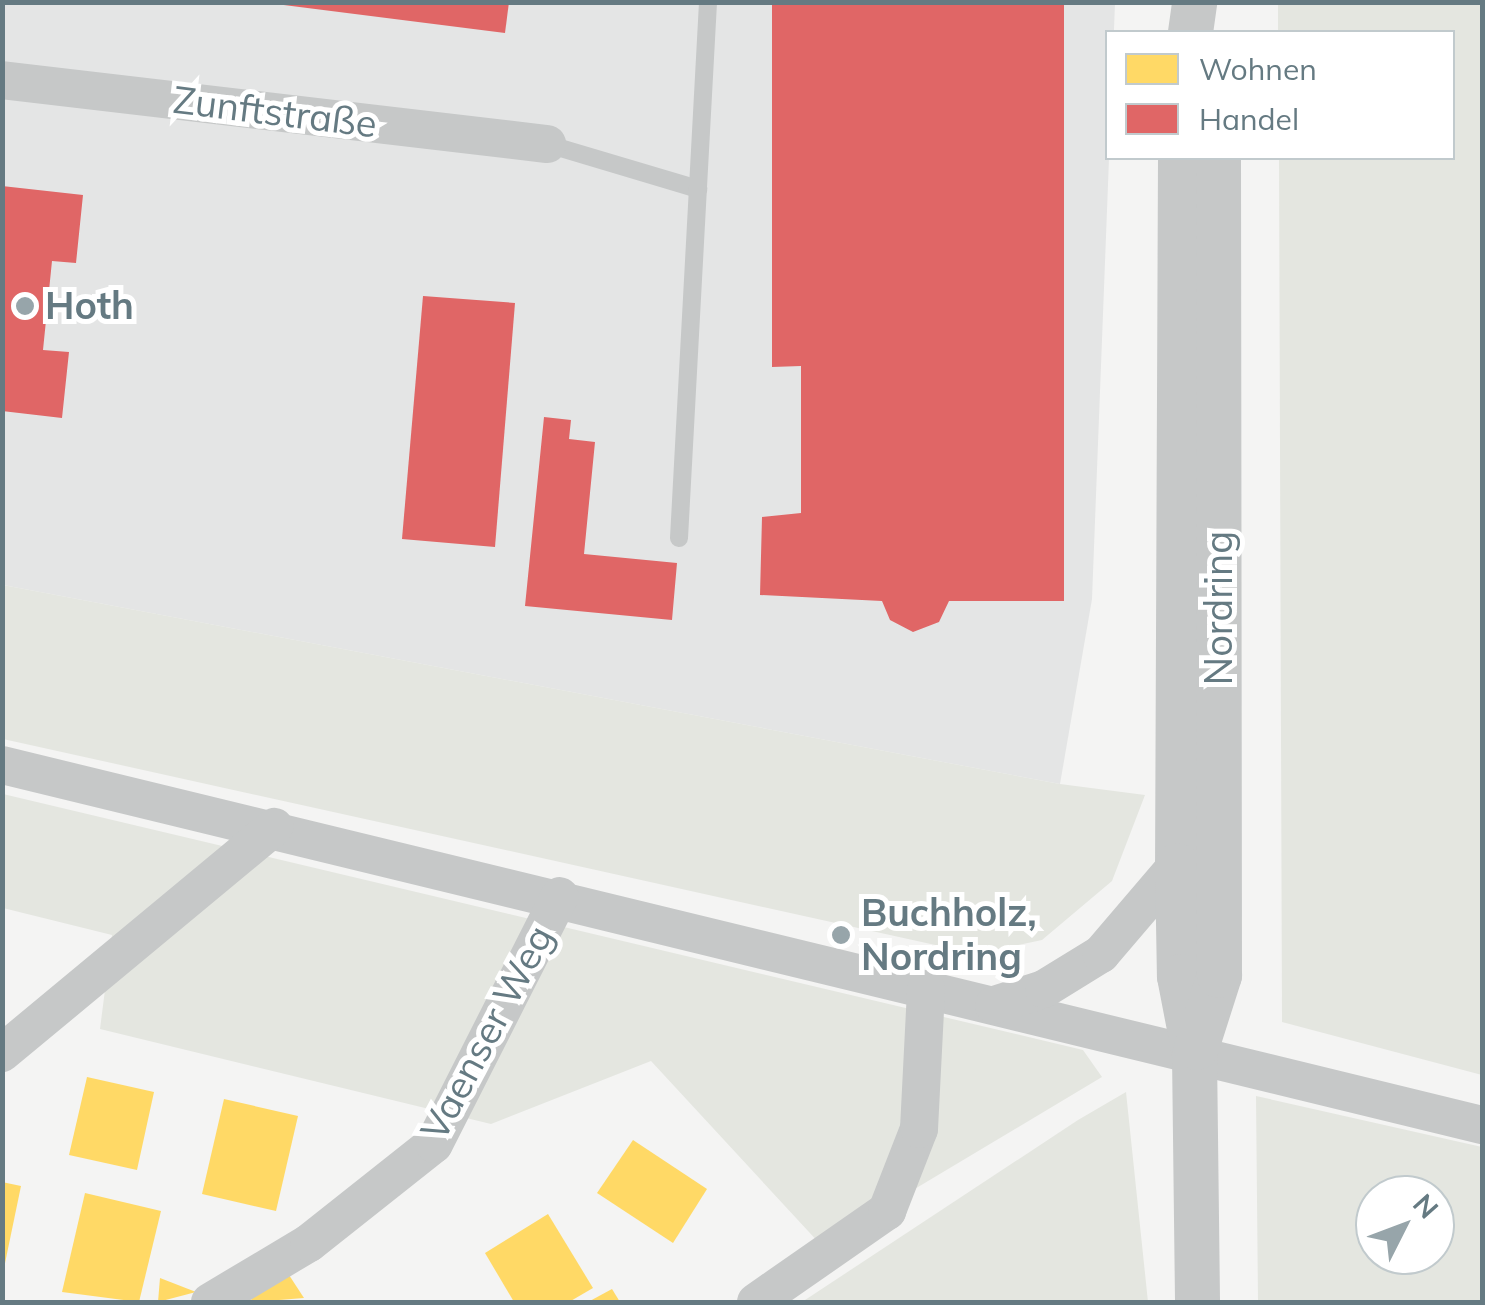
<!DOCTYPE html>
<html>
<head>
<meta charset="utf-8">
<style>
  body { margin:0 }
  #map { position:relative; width:1485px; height:1305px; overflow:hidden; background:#f4f4f3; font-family:Mulish,sans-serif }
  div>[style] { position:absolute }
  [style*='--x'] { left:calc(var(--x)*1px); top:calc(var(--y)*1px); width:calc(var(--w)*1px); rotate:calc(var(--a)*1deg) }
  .built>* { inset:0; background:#e4e5e5 }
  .green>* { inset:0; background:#e4e6e0 }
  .homes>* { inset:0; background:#ffd966 }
  .shops>* { inset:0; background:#e06666 }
  .service>* { height:18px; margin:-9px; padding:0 9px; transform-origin:9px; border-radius:9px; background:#c6c8c8 }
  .minor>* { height:38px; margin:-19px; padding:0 19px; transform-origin:19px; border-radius:19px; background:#c6c8c8 }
  .tertiary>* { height:45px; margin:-22.5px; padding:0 22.5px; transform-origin:22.5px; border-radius:22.5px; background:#c6c8c8 }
  .dots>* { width:28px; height:28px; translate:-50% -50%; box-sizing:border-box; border:5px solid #fff; border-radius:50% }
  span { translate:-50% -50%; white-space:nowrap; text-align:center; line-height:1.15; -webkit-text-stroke:10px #fff; paint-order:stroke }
  .street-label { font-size:38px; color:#657a82 }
  .poi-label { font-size:38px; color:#657a82; font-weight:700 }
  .left { translate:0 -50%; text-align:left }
  .frame { position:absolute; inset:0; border:5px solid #657a82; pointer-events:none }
  .legend { position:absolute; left:1105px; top:30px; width:350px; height:130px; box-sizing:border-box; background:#fff; border:2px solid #c1cacd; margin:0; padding:12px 18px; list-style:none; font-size:30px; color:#657a82 }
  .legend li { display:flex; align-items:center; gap:20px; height:50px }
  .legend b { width:50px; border:2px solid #c1cacd }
  .north { position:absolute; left:1355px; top:1175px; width:100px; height:100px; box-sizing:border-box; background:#fff; border:2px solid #c1cacd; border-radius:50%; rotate:48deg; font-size:28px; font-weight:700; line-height:40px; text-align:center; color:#657a82 }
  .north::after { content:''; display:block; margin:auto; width:35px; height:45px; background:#97a5aa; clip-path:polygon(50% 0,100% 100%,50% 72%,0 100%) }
</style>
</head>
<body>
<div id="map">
  <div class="built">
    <div style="clip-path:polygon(2px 3px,1115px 3px,1092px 599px,1060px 784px,3px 585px)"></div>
  </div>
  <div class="green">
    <div style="clip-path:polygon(1278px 3px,1482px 3px,1482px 1075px,1282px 1022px,1279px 158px,1452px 158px,1452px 32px,1278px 32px)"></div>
    <div style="clip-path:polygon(3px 585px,1060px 784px,1145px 795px,1112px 881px,1042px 940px,976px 954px,3px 739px)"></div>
    <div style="clip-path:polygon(3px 794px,1083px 1050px,1102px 1077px,821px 1245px,651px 1061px,491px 1124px,100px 1029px,112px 935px,3px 908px)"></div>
    <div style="clip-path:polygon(1126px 1092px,1148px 1302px,802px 1302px,1078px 1120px)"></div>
    <div style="clip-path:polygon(evenodd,1256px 1096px,1482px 1147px,1482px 1302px,1258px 1302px,1256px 1096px,1435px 1195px,1435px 1255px,1375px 1255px,1375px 1195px,1435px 1195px)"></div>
  </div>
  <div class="homes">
    <div style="clip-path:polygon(87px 1077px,154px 1092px,137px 1170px,69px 1155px)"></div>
    <div style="clip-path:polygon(224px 1099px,298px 1116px,276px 1211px,202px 1194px)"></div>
    <div style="clip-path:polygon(633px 1140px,707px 1189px,673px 1243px,597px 1193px)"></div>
    <div style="clip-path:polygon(2px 1182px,21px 1186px,4px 1268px,2px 1267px)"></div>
    <div style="clip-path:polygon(85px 1193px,161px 1211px,139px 1302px,62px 1292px)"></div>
    <div style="clip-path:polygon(548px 1214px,593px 1288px,569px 1302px,514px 1302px,485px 1253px)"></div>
    <div style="clip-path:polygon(289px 1275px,304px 1298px,253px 1302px,251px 1299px)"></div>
    <div style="clip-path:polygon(160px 1278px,196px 1292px,158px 1302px)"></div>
    <div style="clip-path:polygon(612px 1289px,620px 1302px,588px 1302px)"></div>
  </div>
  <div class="shops">
    <div style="clip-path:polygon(260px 2px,509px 2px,505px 33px)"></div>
    <div style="clip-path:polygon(772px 2px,1064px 2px,1064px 601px,949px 601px,939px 622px,913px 632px,890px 620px,882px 601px,760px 595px,762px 517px,801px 513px,801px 366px,772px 367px)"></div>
    <div style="clip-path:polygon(2px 186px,83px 195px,76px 263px,52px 261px,43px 350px,69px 352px,62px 418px,2px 411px)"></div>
    <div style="clip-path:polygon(423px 296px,515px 303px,495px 547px,402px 539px)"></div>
    <div style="clip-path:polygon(544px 417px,571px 420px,569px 439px,595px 442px,584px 554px,677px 563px,672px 620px,525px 606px)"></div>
  </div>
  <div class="service">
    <div style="--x:547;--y:144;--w:158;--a:16.6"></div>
    <div style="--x:679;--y:538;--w:537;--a:-86.9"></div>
  </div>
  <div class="minor">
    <div style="--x:2;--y:80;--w:549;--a:6.7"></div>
    <div style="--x:2;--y:765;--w:1523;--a:13.67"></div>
    <div style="--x:994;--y:1005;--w:52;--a:-17.7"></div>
    <div style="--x:1044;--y:989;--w:67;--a:-31.6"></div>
    <div style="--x:1101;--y:954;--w:117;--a:-49.5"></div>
    <div style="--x:2;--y:1053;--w:354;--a:-39.7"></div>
    <div style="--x:210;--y:1302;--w:115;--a:-30.8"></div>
    <div style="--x:309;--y:1243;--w:159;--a:-38.4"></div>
    <div style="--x:434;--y:1144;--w:278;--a:-63.1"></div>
    <div style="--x:756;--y:1302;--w:160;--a:-34.8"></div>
    <div style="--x:887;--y:1211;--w:88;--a:-68.7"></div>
    <div style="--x:919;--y:1129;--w:140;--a:-87.1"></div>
  </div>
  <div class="tertiary">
    <div style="--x:1190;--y:32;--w:30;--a:-82"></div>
    <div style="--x:1180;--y:158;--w:707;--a:90.24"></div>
    <div style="--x:1177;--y:865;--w:111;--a:89"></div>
    <div style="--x:1179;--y:976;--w:79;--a:79.1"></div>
    <div style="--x:1194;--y:1054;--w:248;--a:89.3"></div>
    <div style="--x:1196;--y:1047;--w:76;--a:-72.3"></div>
    <div style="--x:1219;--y:975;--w:817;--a:-90.07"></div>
  </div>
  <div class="dots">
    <div style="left:25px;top:306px;background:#97a5aa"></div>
    <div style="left:841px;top:935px;background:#97a5aa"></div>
  </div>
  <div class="street-label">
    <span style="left:275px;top:112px;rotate:7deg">Zunftstraße</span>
    <span style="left:1219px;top:608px;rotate:-90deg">Nordring</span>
    <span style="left:487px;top:1033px;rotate:-62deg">Vaenser Weg</span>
  </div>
  <div class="poi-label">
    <span class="left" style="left:45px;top:306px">Hoth</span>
    <span class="left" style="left:861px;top:935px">Buchholz,<br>Nordring</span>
  </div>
  <div class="frame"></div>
  <ul class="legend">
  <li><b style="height:28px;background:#ffd966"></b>Wohnen</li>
  <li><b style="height:28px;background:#e06666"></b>Handel</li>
  </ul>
  <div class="north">N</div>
</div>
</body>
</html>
